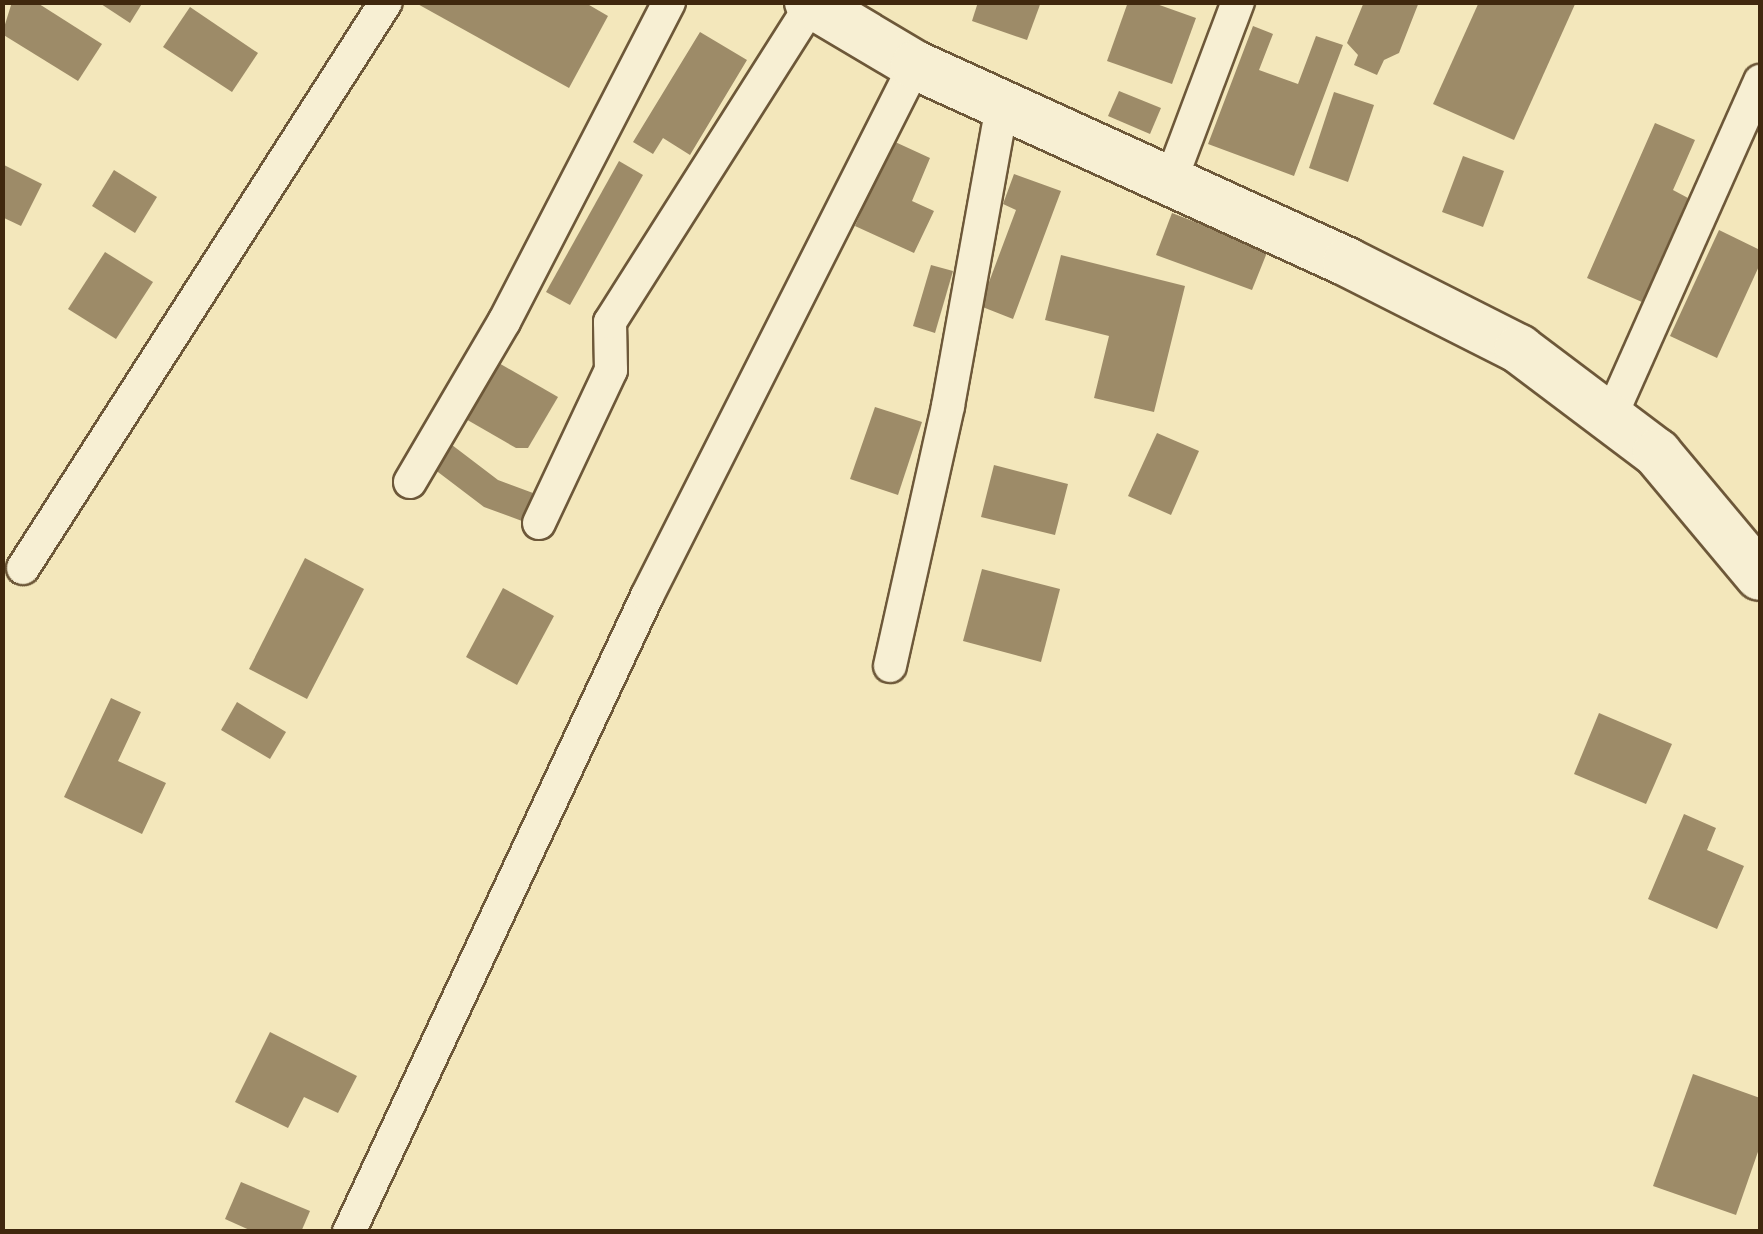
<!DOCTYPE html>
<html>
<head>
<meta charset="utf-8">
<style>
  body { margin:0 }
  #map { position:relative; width:1763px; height:1234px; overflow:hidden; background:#f3e7bb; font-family:"Libre Bodoni",serif }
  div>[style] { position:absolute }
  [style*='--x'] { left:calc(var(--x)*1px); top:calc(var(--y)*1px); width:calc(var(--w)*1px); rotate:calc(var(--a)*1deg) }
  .building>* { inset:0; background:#9d8b68 }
  .roads { filter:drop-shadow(2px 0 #6d5839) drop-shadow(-2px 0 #6d5839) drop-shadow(0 2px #6d5839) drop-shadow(0 -2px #6d5839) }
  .street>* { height:32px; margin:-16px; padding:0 16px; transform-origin:16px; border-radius:16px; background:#f7efd3 }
  .secondary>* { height:48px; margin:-24px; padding:0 24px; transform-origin:24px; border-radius:24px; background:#f7efd3 }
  span { translate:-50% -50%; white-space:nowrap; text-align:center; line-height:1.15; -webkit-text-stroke:9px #f7efd3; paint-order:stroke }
  .frame { position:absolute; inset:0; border:5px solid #40280e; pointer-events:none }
</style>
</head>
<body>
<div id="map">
  <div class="building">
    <div style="clip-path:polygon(12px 2px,36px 2px,102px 44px,78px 81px,2px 34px)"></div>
    <div style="clip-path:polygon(98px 2px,143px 2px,130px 23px)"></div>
    <div style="clip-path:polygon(414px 2px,584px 2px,608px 16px,569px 88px)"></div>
    <div style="clip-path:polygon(978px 2px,1041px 2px,1027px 40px,972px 21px)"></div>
    <div style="clip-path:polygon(1128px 2px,1151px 2px,1196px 18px,1172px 84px,1107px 61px)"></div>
    <div style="clip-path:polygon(1364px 2px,1419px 2px,1399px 53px,1384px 60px,1377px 75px,1354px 65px,1358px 55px,1347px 43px)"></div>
    <div style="clip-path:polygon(1479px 2px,1576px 2px,1514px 140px,1433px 104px)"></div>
    <div style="clip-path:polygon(190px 7px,258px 53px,232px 92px,163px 47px)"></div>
    <div style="clip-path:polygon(1253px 26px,1273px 34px,1259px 70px,1298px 84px,1316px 36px,1343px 45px,1294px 176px,1208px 144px)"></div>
    <div style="clip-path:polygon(700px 32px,747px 60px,690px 155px,663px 138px,653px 154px,633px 142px)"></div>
    <div style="clip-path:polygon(1119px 91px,1161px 108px,1150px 134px,1108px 116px)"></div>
    <div style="clip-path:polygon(1334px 92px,1374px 105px,1348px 182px,1309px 168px)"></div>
    <div style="clip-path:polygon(1655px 123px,1695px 140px,1673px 190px,1688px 198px,1642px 302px,1587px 278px)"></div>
    <div style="clip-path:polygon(893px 141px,930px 158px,912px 201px,934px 211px,914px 253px,855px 226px)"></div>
    <div style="clip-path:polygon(1463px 156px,1504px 171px,1483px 227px,1442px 212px)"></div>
    <div style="clip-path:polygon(619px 161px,643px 175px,570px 305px,546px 292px)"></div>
    <div style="clip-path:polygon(2px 164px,42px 184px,21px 226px,2px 217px)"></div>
    <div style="clip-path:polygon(114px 170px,157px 197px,135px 233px,92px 206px)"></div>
    <div style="clip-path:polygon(1014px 174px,1061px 191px,1013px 319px,980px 306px,1016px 210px,1003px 204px)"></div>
    <div style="clip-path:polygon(1172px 213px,1268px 250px,1252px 290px,1156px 255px)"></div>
    <div style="clip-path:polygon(1719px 230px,1760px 250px,1760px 264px,1717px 358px,1670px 336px)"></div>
    <div style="clip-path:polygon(105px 252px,153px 282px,116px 339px,68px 309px)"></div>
    <div style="clip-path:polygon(1061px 255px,1185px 286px,1154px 412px,1094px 398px,1109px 336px,1045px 320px)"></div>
    <div style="clip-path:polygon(931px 265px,953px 271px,935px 333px,913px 326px)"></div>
    <div style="clip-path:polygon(497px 362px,558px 397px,528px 448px,516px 448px,464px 418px)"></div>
    <div style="clip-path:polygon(875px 407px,922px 422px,898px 495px,850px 479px)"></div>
    <div style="clip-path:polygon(1157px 433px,1199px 451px,1171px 515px,1128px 496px)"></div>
    <div style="clip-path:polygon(452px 445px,498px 480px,533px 493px,522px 521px,484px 507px,434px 469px)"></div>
    <div style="clip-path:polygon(994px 465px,1068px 484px,1055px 535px,981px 517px)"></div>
    <div style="clip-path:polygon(305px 558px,364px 589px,307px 699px,249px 669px)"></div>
    <div style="clip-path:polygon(982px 569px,1060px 589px,1041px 662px,963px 641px)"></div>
    <div style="clip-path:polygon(503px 588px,554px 616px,517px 685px,466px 657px)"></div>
    <div style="clip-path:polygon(111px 698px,141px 712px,118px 761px,166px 783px,142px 834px,64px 797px)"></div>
    <div style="clip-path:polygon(237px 702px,286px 732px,270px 759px,221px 730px)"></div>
    <div style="clip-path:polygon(1599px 713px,1672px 744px,1646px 804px,1574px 774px)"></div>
    <div style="clip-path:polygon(1684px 814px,1716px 828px,1707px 850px,1744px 866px,1717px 929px,1648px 899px)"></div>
    <div style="clip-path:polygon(270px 1032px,357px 1076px,338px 1113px,304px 1097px,288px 1128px,235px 1102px)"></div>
    <div style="clip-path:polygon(1693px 1074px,1760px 1098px,1760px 1146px,1736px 1215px,1653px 1186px)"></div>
    <div style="clip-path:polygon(241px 1182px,310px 1211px,301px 1232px,254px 1232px,225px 1219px)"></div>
  </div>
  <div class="roads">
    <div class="street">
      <div style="--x:1171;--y:180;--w:190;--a:-69.4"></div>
      <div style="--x:1611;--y:416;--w:367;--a:-66"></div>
      <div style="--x:410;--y:482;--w:186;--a:-59.6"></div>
      <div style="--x:504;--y:322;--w:360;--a:-62.7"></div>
      <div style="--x:539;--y:523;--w:169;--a:-64.8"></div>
      <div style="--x:611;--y:370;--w:48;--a:-91.2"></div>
      <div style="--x:610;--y:322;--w:377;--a:-57.6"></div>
      <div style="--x:23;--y:568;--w:672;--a:-57.33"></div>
      <div style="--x:890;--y:666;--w:266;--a:-77.4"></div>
      <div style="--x:948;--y:406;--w:305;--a:-79.8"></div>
      <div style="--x:349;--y:1232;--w:702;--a:-64.89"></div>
      <div style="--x:647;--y:596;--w:595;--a:-63.22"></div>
    </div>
    <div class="secondary">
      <div style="--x:809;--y:2;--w:123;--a:30.7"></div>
      <div style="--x:915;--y:65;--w:475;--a:24.5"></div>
      <div style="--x:1347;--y:262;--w:193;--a:26.8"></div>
      <div style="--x:1519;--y:349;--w:173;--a:37"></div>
      <div style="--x:1657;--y:453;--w:160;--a:50.1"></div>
    </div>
  </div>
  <div class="frame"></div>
</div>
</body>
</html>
